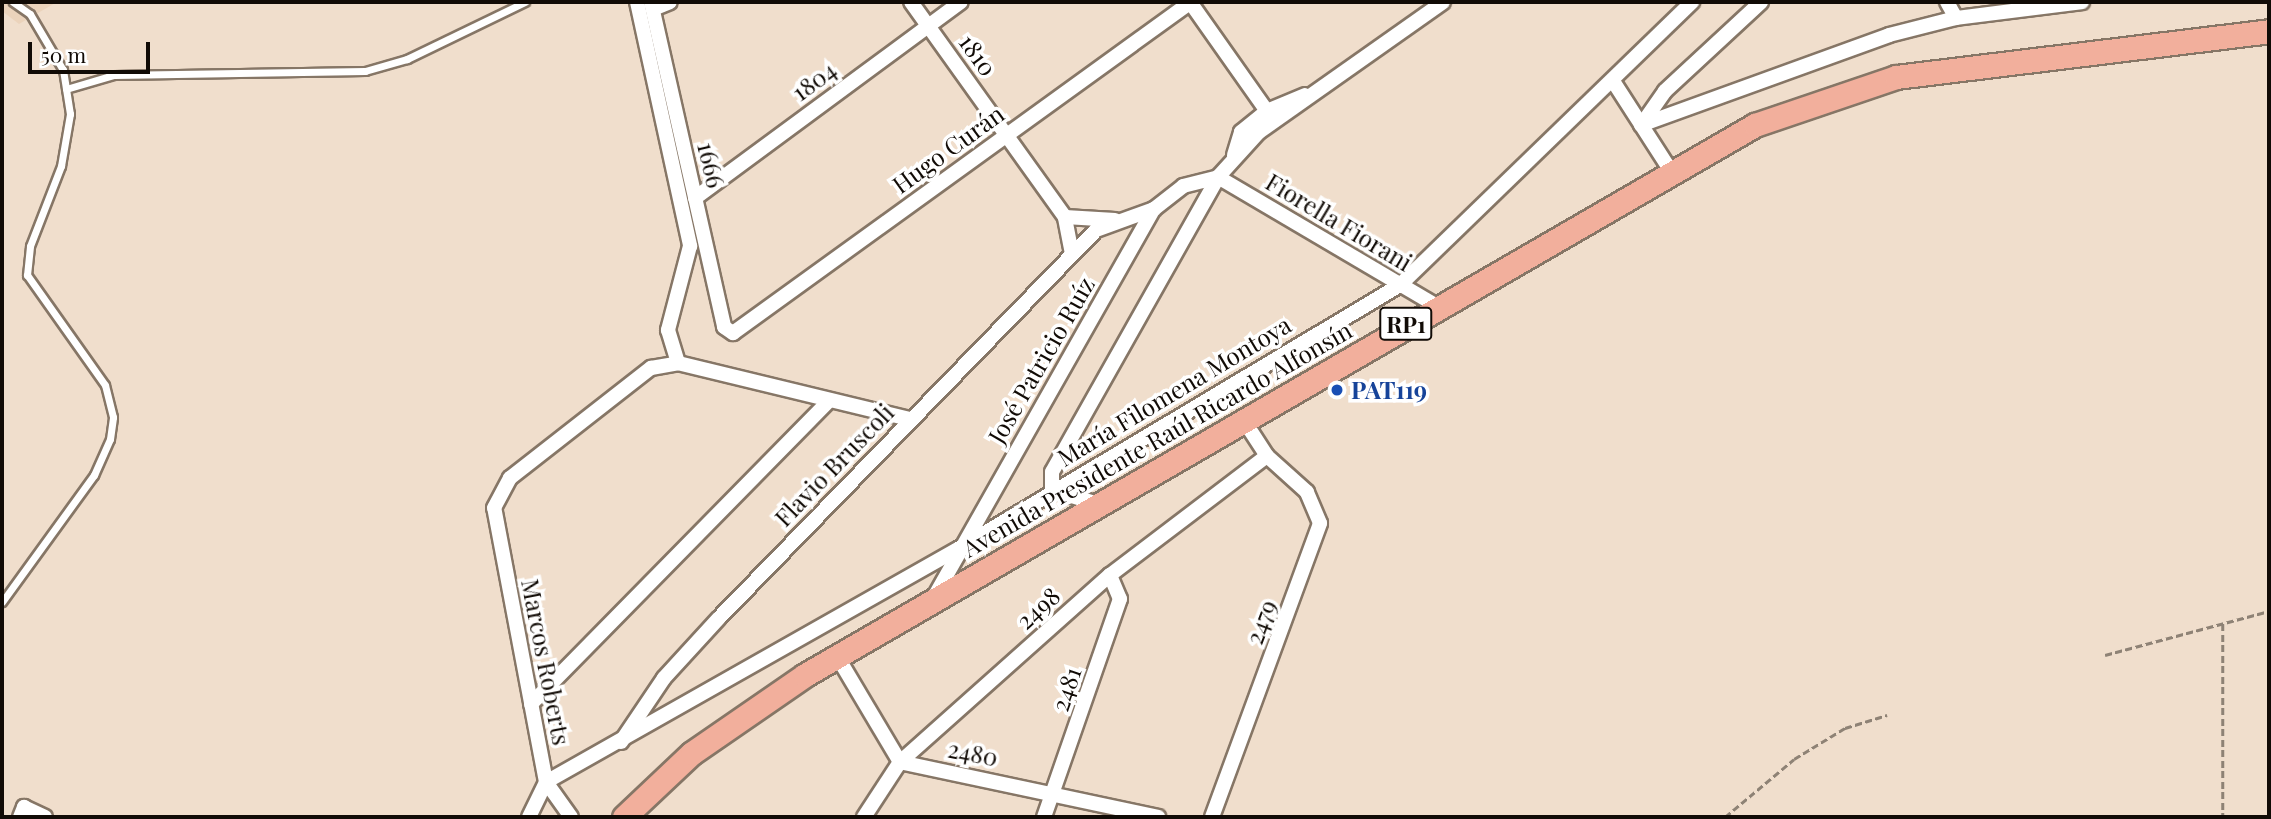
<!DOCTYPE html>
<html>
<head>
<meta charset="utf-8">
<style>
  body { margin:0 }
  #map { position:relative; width:2271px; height:819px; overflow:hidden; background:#f0decc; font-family:"Playfair Display",serif }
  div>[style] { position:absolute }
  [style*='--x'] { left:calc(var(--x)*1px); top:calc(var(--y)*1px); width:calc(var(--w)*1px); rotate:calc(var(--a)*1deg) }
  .built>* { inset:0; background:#ebd3bb }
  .path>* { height:2.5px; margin-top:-1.25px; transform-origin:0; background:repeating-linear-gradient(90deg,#8e8275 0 7px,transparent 0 10.5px) }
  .roads { filter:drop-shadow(2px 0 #867666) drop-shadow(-2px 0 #867666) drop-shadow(0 2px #867666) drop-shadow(0 -2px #867666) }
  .service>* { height:7px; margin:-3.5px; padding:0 3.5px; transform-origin:3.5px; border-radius:3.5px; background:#fff }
  .minor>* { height:14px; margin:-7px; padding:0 7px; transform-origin:7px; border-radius:7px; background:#fff }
  .primary>* { height:23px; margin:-11.5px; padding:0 11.5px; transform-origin:11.5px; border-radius:11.5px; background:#f2af9c }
  .dots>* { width:19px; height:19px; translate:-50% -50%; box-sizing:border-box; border:4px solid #fff; border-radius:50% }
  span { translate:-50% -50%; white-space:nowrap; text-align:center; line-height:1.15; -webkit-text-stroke:7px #fff; paint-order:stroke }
  .shield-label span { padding:2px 5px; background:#fff; border:2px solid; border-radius:5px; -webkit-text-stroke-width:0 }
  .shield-label { font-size:23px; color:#110b06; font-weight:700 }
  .street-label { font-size:24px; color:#110b06 }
  .transit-label { font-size:24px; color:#164399; font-weight:700 }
  .left { translate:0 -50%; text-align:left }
  .frame { position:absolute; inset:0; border:4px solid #110b06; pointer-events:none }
  .scale { position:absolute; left:28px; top:42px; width:122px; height:32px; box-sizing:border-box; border:4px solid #110b06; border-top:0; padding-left:9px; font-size:21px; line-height:24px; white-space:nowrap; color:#110b06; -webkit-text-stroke:5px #fff; paint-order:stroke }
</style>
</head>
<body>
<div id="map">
  <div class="built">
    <div style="clip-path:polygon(2px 2px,57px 2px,19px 24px,2px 11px)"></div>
  </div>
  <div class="path">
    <div style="--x:2223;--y:624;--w:193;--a:90"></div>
    <div style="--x:2105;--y:655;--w:170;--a:-15"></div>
    <div style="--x:1725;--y:817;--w:90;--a:-40"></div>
    <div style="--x:1794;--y:759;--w:60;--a:-31.3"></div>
    <div style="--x:1845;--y:728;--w:44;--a:-17.2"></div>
  </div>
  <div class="roads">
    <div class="service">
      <div style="--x:66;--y:89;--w:50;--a:-16.3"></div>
      <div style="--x:114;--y:75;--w:251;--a:-0.9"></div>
      <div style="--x:365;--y:71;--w:44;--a:-15.9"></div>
      <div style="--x:407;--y:59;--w:131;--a:-25.8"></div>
      <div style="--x:2;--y:602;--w:157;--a:-54.1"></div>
      <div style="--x:94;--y:475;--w:39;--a:-66"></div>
      <div style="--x:110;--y:439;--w:22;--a:-82"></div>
      <div style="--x:113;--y:417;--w:33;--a:-104"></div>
      <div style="--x:105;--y:385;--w:135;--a:-125.3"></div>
      <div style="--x:27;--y:275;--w:29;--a:-84"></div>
      <div style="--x:30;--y:246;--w:86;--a:-68.8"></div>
      <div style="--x:61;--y:166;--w:53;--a:-80.2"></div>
      <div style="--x:70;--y:114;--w:45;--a:-99"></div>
      <div style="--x:63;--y:70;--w:65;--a:-120.5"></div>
      <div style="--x:30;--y:14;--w:21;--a:-145"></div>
    </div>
    <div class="minor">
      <div style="--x:637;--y:2;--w:250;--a:77.7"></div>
      <div style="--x:690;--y:246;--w:87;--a:104.7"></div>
      <div style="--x:668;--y:330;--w:34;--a:73"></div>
      <div style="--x:651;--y:2;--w:333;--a:77.3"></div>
      <div style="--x:724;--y:327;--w:11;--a:34"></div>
      <div style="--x:733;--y:333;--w:565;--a:-35.86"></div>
      <div style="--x:911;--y:2;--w:264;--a:54.4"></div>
      <div style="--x:1190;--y:2;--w:133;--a:54.8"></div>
      <div style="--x:1947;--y:2;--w:18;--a:61"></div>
      <div style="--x:653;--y:9;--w:18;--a:-22"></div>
      <div style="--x:1613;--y:81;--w:107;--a:57.2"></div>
      <div style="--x:1642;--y:124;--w:40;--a:-55.1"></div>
      <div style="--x:1665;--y:91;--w:131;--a:-42.8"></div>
      <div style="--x:1641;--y:125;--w:264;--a:-19.9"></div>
      <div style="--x:1889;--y:35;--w:69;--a:-14.2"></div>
      <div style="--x:1956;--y:18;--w:127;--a:-7.2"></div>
      <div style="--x:1234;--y:155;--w:24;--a:-73"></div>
      <div style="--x:1241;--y:132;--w:33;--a:-39"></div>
      <div style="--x:1267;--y:111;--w:41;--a:-22.8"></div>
      <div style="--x:1218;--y:177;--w:254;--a:30.5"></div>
      <div style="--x:695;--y:198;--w:330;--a:-36.4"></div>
      <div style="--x:1072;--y:254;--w:38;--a:-101"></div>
      <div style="--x:1065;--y:217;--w:50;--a:3.4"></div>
      <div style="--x:1098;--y:504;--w:48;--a:-163.1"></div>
      <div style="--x:1052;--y:490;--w:18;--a:-90"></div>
      <div style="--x:1052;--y:472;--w:338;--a:-60.6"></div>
      <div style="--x:1218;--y:177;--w:61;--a:-47.7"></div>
      <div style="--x:1259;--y:132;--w:225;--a:-35.2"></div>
      <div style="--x:933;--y:599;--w:448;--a:-60.5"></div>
      <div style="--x:1154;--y:209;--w:37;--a:-38"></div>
      <div style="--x:1183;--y:186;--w:36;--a:-14"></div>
      <div style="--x:837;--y:656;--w:123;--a:59.3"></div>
      <div style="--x:900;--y:762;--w:264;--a:12"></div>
      <div style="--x:531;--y:704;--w:424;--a:-45.5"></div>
      <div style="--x:621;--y:742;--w:77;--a:-56.1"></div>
      <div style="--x:664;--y:678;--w:81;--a:-47.5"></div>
      <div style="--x:719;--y:618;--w:541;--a:-45.82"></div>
      <div style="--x:1096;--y:230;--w:62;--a:-19.9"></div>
      <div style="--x:546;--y:782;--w:473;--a:-29.5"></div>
      <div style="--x:958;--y:549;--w:515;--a:-30.85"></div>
      <div style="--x:1400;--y:285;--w:407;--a:-44.1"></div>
      <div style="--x:20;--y:817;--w:11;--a:-68"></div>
      <div style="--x:24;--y:807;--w:23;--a:25"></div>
      <div style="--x:529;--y:817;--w:39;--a:-64"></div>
      <div style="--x:571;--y:817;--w:43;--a:-125.5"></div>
      <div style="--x:546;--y:782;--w:279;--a:-100.7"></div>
      <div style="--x:494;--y:508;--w:34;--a:-62"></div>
      <div style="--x:510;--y:478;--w:179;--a:-38"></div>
      <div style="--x:651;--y:368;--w:27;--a:-10"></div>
      <div style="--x:678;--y:363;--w:238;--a:13.6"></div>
      <div style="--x:864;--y:817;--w:66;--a:-56.8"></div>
      <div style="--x:900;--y:762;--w:281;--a:-41.7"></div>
      <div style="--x:1110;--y:575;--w:197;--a:-37.2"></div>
      <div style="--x:1044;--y:817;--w:231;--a:-70.8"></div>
      <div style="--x:1120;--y:599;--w:26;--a:-113"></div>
      <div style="--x:1212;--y:817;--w:313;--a:-69.8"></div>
      <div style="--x:1320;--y:523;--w:34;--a:-113"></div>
      <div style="--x:1307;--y:492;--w:54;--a:-138"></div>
      <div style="--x:1267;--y:456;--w:44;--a:-123"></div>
    </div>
    <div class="primary">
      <div style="--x:624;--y:817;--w:93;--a:-43.3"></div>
      <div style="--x:692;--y:753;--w:137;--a:-34.6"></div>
      <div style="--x:805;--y:675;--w:1098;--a:-30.07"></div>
      <div style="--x:1755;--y:125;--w:149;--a:-18.8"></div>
      <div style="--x:1896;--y:77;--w:376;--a:-7"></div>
    </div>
  </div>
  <div class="dots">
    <div style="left:1337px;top:390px;background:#1a4fb4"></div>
  </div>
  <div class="shield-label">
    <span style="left:1406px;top:324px">RP1</span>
  </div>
  <div class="street-label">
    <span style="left:978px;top:55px;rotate:54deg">1810</span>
    <span style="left:814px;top:81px;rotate:-36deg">1804</span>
    <span style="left:948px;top:149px;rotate:-36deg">Hugo Curán</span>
    <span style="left:711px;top:165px;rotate:77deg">1666</span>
    <span style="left:1339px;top:222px;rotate:31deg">Fiorella Fiorani</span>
    <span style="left:1041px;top:360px;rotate:-60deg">José Patricio Ruíz</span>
    <span style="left:1174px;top:391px;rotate:-31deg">María Filomena Montoya</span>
    <span style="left:1157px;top:439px;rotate:-30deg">Avenida Presidente Raúl Ricardo Alfonsín</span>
    <span style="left:834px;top:465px;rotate:-46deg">Flavio Bruscoli</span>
    <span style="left:1038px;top:608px;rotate:-42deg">2498</span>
    <span style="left:1261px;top:622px;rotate:-69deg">2479</span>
    <span style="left:546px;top:662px;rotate:79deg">Marcos Roberts</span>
    <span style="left:1066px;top:689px;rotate:-71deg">2481</span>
    <span style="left:973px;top:753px;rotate:11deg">2480</span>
  </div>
  <div class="transit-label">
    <span class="left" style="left:1351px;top:390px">PAT119</span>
  </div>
  <div class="frame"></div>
  <div class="scale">50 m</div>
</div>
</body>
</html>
